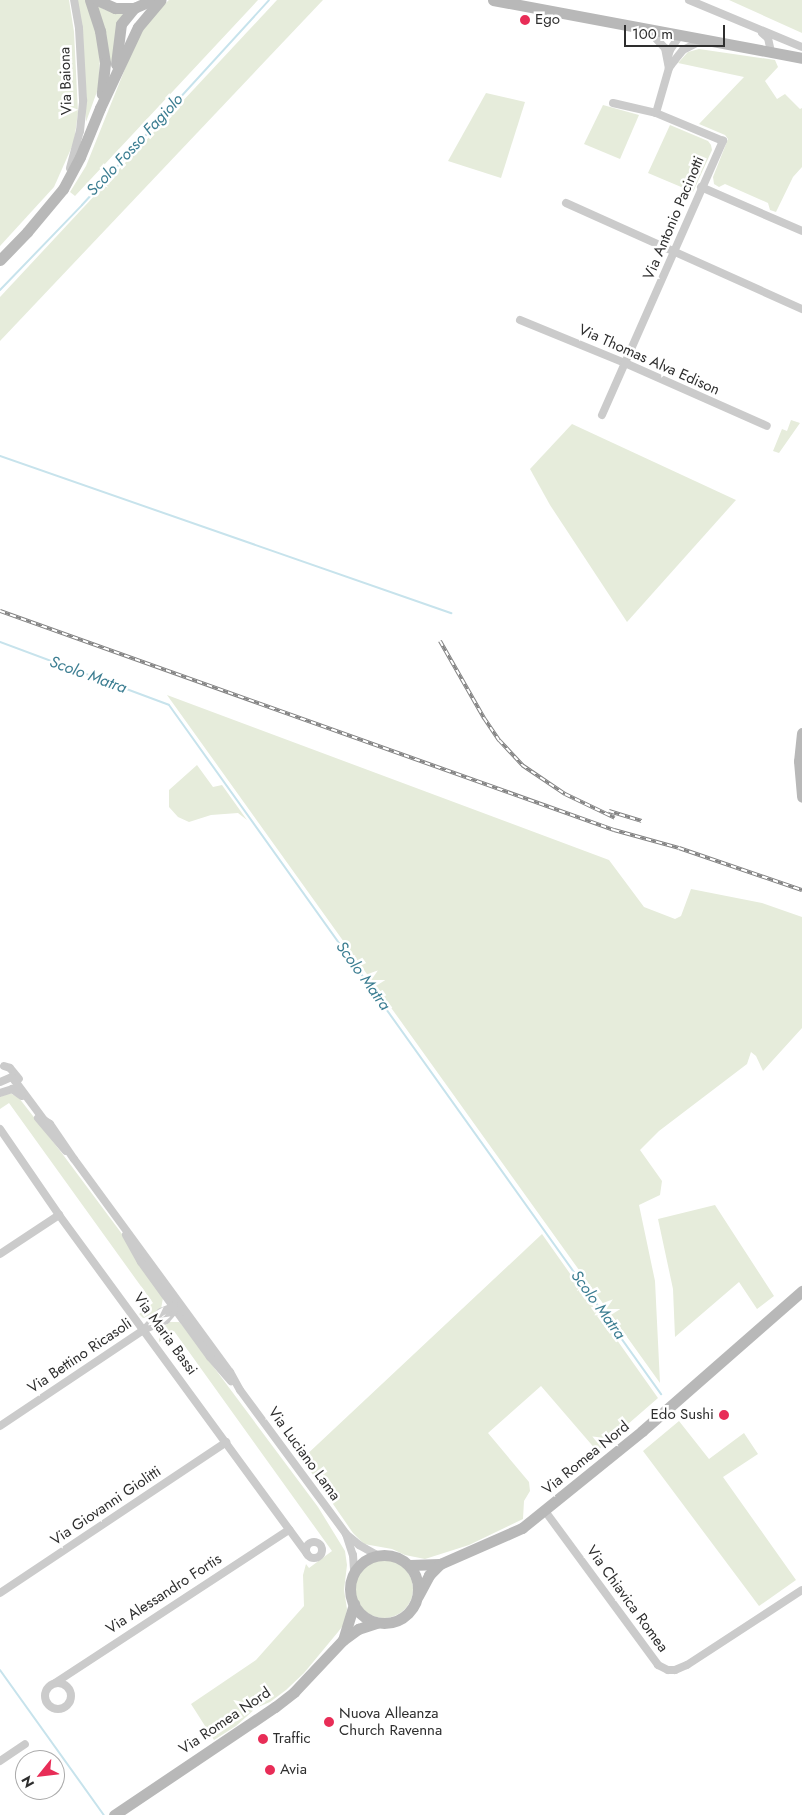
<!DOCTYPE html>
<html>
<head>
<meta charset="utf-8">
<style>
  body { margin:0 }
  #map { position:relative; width:802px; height:1815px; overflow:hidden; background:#fff; font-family:Jost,sans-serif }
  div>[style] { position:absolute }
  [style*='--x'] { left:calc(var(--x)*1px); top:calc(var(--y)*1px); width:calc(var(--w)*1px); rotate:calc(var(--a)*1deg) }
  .green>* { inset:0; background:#e6ecdb }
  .round { border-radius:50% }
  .stream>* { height:2px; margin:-1px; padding:0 1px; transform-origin:1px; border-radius:1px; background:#c7e3ec }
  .minor>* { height:8px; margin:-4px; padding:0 4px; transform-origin:4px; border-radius:4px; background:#cbcbcb }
  .minor>.ring { margin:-4px; padding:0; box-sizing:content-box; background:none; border:8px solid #cbcbcb; border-radius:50% }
  .secondary>* { height:11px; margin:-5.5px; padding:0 5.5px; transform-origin:5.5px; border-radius:5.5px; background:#b8b8b8 }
  .secondary>.ring { margin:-5.5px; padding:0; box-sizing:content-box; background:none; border:11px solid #b8b8b8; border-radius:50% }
  .rail>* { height:4px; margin-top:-2px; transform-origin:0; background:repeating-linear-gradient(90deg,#fff 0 5.5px,#838383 0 11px); box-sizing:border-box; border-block:1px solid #838383 }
  .dots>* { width:14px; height:14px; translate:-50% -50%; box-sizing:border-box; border:2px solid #fff; border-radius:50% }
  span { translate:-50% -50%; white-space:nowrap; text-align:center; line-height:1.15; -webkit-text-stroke:5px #fff; paint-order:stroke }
  .poi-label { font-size:15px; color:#2e2e2e }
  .left { translate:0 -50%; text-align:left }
  .right { translate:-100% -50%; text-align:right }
  .street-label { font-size:15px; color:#2e2e2e }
  .water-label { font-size:16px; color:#3b7d91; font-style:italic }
  .north { position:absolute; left:15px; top:1750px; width:50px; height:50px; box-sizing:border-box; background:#fff; border:1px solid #ababab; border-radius:50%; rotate:241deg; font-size:14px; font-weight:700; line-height:20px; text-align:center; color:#2e2e2e }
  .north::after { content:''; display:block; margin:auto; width:18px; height:22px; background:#e82d57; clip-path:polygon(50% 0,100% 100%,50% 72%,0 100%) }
  .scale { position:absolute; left:624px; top:25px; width:101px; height:22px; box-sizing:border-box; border:2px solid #2e2e2e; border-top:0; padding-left:6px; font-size:15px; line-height:18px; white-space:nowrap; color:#2e2e2e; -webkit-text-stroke:4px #fff; paint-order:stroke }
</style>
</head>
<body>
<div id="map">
  <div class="green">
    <div style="clip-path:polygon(0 0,69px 0,74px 32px,78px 113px,74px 142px,54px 187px,0 246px)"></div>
    <div style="clip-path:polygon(76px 0,86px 0,100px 47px,99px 86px,86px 122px,81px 25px)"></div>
    <div style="clip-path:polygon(169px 0,258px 0,75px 196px,70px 192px,86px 166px,137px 39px,155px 13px)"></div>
    <div style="clip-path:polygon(277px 0,323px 0,0 341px,0 297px)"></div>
    <div style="clip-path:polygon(729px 0,802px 0,802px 33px)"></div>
    <div style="clip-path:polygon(93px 3px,105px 10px,123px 13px,109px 72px)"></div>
    <div style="clip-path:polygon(699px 49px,775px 60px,778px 67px,765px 81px,777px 99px,785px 94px,800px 109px,802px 108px,802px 167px,793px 177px,776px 212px,770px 210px,768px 203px,725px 184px,719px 187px,714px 184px,713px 177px,728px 139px,725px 135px,699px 124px,744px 77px,678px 63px,688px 52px)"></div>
    <div style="clip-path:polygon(486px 93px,525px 102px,501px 178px,448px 161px)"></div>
    <div style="clip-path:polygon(603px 105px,639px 115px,620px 159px,584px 144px)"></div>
    <div style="clip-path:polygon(670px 125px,708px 141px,711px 145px,712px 150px,693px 192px,648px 173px)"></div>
    <div style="clip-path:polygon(791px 420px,800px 423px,779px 453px,773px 451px,782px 429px,787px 431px)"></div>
    <div style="clip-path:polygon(572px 424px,736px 500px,627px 622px,550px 505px,530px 469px)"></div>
    <div style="clip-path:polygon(167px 695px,609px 860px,644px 907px,675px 919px,681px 916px,691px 889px,762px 903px,802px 917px,802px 1028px,763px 1071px,756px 1056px,751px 1052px,747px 1064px,659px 1131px,640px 1150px,662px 1181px,660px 1195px,639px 1205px,655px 1281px,660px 1383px)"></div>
    <div style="clip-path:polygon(197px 765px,213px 787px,222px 785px,247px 820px,238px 813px,211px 815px,189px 822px,178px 817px,169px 807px,169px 790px)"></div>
    <div style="clip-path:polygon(10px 1093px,19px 1098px,61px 1152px,122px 1234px,163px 1298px,161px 1309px,152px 1317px,143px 1318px,139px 1314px,153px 1303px,9px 1103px,0 1109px,0 1097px)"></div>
    <div style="clip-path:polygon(715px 1205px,774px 1296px,757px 1309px,739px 1282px,675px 1337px,673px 1289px,658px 1219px)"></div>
    <div style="clip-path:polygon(542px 1234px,658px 1398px,597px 1451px,541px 1386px,488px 1433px,529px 1482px,530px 1491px,524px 1501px,523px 1519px,469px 1545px,425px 1559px,405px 1555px,392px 1549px,364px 1544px,353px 1533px,302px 1459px)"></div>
    <div style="clip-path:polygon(170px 1322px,179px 1322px,183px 1326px,318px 1507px,345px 1551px,347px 1565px,344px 1590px,347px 1609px,345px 1623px,338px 1632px,304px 1673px,286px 1690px,270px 1702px,256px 1708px,236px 1726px,214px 1740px,191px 1704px,256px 1660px,304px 1606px,303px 1575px,306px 1564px,309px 1568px,332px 1551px,174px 1331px,159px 1342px,159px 1330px)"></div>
    <div style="clip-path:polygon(679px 1421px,709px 1459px,744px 1433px,758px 1454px,723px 1477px,796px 1580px,759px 1606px,643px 1451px)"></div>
    <div class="round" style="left:355px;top:1560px;width:58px;height:58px"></div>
  </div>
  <div class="stream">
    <div style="--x:0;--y:290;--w:118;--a:-46"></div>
    <div style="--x:82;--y:205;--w:277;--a:-47.6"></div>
    <div style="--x:0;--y:456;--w:478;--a:19.2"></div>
    <div style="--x:0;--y:642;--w:180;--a:20.4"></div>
    <div style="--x:169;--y:705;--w:847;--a:54.47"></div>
    <div style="--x:0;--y:1670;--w:178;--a:54.4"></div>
  </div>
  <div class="minor">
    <div style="--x:689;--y:0;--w:122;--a:22.6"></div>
    <div style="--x:648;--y:30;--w:25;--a:47"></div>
    <div style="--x:665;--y:48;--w:20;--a:79"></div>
    <div style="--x:762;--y:33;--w:8;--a:40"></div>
    <div style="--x:768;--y:38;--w:14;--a:78"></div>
    <div style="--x:668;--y:57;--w:7;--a:-74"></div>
    <div style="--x:670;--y:50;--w:18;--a:-56"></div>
    <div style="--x:613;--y:103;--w:44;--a:13.1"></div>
    <div style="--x:70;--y:168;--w:38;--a:-75"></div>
    <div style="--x:80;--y:131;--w:31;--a:-84"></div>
    <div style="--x:83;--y:100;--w:72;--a:-93.2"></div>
    <div style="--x:79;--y:28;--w:28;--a:-100"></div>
    <div style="--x:701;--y:187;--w:110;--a:23.5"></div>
    <div style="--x:566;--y:203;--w:259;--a:24.2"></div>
    <div style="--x:520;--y:320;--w:113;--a:22.3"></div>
    <div style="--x:625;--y:363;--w:155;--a:23.9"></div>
    <div style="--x:602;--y:415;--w:300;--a:-66.2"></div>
    <div style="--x:723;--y:141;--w:73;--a:-157.3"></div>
    <div style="--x:656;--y:113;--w:47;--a:-73.9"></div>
    <div style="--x:669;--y:68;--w:9;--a:-54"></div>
    <div style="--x:674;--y:61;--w:14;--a:-51"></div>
    <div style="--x:683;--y:50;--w:22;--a:-27"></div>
    <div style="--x:4;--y:1066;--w:6;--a:18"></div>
    <div style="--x:10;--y:1068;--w:14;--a:51"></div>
    <div style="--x:0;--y:1082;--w:13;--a:-23"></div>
    <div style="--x:12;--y:1077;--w:54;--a:53.3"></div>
    <div style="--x:44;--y:1120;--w:7;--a:34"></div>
    <div style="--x:50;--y:1124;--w:42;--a:55.6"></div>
    <div style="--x:74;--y:1159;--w:264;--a:53.8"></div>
    <div style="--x:230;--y:1372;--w:21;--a:61"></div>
    <div style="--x:240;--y:1390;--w:179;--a:53.6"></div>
    <div style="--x:346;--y:1534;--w:17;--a:40"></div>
    <div style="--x:359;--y:1545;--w:23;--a:29"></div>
    <div style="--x:0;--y:1093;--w:13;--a:-18"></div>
    <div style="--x:12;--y:1089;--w:12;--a:35"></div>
    <div style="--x:38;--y:1118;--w:43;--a:49.7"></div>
    <div style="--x:0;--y:1129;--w:104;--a:55.5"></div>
    <div style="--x:59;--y:1215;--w:421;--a:53.8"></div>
    <div style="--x:126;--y:1235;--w:31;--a:61"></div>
    <div style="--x:141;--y:1262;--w:72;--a:54.1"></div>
    <div style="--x:183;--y:1320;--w:46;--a:53.9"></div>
    <div style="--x:210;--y:1357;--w:32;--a:49"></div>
    <div style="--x:0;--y:1254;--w:71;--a:-33.5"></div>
    <div style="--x:145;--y:1329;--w:23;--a:-23"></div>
    <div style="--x:166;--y:1320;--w:11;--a:-49"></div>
    <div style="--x:173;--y:1312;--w:7;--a:-82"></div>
    <div style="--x:0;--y:1426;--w:174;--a:-33.8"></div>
    <div style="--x:145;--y:1329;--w:23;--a:-47"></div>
    <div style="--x:161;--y:1312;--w:13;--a:-23"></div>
    <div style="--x:545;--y:1511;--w:191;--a:53.7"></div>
    <div style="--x:658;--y:1665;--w:11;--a:27"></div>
    <div style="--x:668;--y:1670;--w:7;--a:0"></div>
    <div style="--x:675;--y:1670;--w:13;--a:-23"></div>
    <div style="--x:687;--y:1665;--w:137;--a:-33.1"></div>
    <div style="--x:346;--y:1534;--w:22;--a:72"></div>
    <div style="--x:353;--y:1555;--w:16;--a:86"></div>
    <div class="ring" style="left:306px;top:1542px;width:8px;height:8px"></div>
    <div style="--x:0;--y:1593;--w:272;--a:-33.7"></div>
    <div style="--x:55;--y:1683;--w:280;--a:-33.2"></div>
    <div class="ring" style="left:45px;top:1683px;width:18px;height:18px"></div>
    <div style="--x:0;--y:1761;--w:30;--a:-34"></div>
  </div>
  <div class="secondary">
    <div style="--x:90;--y:0;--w:33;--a:72"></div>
    <div style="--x:100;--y:31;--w:32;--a:81"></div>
    <div style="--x:105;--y:63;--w:31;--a:96"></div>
    <div style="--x:97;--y:0;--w:20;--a:24"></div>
    <div style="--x:115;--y:8;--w:19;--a:0"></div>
    <div style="--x:134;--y:8;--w:20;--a:-24"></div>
    <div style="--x:493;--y:0;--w:314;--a:10.6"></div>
    <div style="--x:116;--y:64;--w:40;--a:-82.9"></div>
    <div style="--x:121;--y:24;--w:21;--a:-51"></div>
    <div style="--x:0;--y:260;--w:39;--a:-46"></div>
    <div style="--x:27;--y:232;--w:56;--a:-50.1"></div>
    <div style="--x:63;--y:189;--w:36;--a:-62"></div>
    <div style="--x:80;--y:157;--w:53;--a:-67.8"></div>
    <div style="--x:100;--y:108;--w:89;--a:-64.9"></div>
    <div style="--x:138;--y:27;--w:35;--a:-50"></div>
    <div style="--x:802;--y:733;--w:28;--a:96"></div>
    <div style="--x:799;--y:761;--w:36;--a:85"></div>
    <div class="ring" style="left:350px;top:1555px;width:57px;height:57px"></div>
    <div style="--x:410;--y:1565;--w:30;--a:-2"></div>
    <div style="--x:440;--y:1564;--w:90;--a:-23.7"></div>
    <div style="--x:522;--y:1528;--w:154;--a:-38.9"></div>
    <div style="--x:642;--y:1431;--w:213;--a:-41.2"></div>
    <div style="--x:418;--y:1596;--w:24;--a:-62"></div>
    <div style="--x:429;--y:1575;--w:16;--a:-45"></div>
    <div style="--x:343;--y:1640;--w:38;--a:-73"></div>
    <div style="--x:114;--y:1815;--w:194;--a:-33.9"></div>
    <div style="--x:275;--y:1707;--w:24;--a:-38"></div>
    <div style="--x:294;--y:1692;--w:71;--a:-46.7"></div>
    <div style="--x:343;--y:1640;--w:19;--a:-36"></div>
    <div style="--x:358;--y:1629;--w:20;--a:-18"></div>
  </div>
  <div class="rail">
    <div style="--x:0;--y:611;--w:652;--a:19.63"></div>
    <div style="--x:614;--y:830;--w:67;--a:15.5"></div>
    <div style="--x:679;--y:848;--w:130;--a:18.9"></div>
    <div style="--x:440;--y:641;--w:89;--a:60.3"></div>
    <div style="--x:484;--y:718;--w:27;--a:56"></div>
    <div style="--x:499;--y:740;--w:34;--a:47"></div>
    <div style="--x:522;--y:765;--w:52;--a:34"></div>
    <div style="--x:565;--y:794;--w:55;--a:25.6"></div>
    <div style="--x:609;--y:811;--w:34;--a:17"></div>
  </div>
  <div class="dots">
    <div style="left:525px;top:20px;background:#e82d57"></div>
    <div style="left:724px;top:1415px;background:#e82d57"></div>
    <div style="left:329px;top:1722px;background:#e82d57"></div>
    <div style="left:263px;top:1739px;background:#e82d57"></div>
    <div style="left:270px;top:1770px;background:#e82d57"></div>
  </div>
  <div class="poi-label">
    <span class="left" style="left:535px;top:20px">Ego</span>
    <span class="right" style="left:714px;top:1415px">Edo Sushi</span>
    <span class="left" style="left:339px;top:1722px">Nuova Alleanza<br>Church Ravenna</span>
    <span class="left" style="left:273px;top:1739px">Traffic</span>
    <span class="left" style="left:280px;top:1770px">Avia</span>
  </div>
  <div class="street-label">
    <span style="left:66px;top:81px;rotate:-92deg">Via Baiona</span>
    <span style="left:674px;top:218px;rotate:-67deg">Via Antonio Pacinotti</span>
    <span style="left:649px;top:360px;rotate:24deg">Via Thomas Alva Edison</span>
    <span style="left:165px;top:1334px;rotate:54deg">Via Maria Bassi</span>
    <span style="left:80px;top:1356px;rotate:-34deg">Via Bettino Ricasoli</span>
    <span style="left:304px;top:1454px;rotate:54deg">Via Luciano Lama</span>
    <span style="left:586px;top:1458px;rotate:-39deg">Via Romea Nord</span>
    <span style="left:106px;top:1506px;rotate:-34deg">Via Giovanni Giolitti</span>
    <span style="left:164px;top:1594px;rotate:-33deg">Via Alessandro Fortis</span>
    <span style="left:627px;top:1599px;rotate:54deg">Via Chiavica Romea</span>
    <span style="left:225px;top:1721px;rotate:-34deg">Via Romea Nord</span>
  </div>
  <div class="water-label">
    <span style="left:135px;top:145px;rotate:-47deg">Scolo Fosso Fagiolo</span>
    <span style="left:88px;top:675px;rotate:20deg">Scolo Matra</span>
    <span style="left:363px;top:976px;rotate:54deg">Scolo Matra</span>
    <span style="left:598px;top:1305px;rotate:54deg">Scolo Matra</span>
  </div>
  <div class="north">N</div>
  <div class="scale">100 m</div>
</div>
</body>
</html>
